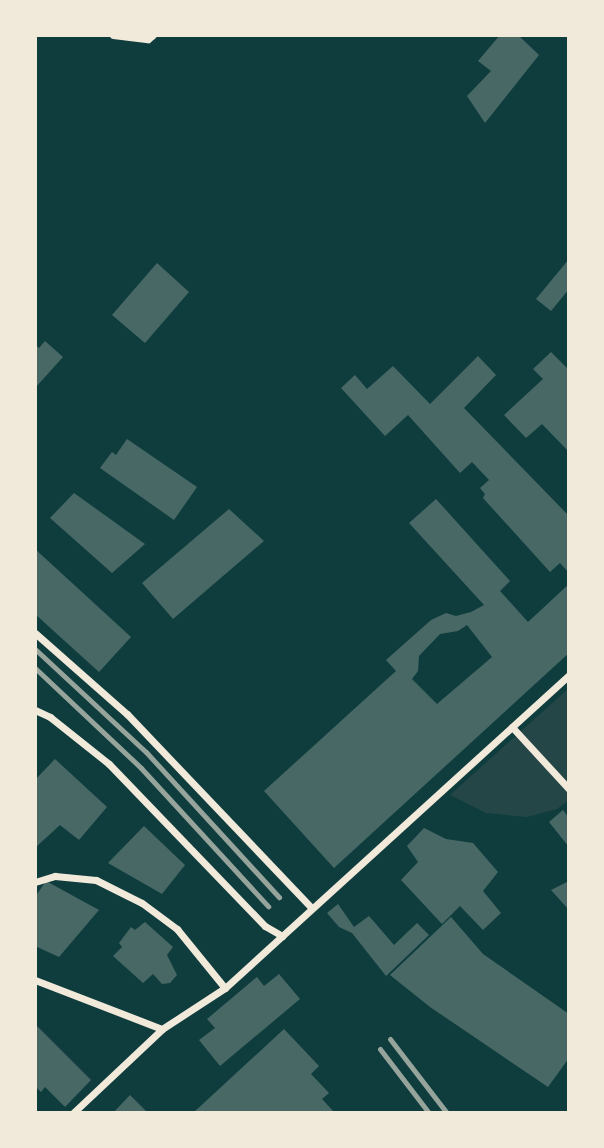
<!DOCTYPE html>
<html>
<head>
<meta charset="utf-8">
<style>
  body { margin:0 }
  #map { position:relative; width:604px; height:1148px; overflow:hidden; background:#0f3d3e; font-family:Barlow,sans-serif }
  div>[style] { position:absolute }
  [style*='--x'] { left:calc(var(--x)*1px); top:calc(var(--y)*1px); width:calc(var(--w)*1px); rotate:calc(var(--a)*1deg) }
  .green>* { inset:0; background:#244646 }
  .building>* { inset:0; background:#486865 }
  .minor>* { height:7px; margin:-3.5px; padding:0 3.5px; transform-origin:3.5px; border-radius:3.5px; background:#f1e9da }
  .rail>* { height:5px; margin:-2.5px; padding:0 2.5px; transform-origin:2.5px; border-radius:2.5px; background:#97a49c }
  span { translate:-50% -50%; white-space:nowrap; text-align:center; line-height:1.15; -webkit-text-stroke:5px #f1e9da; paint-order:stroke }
  .frame { position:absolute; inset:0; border:37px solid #f1e9da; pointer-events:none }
</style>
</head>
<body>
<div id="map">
  <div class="green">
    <div style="clip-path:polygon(569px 688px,569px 800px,557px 809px,527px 817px,486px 813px,450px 795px)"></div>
  </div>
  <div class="building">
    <div style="clip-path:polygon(500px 35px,518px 35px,539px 55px,485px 123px,467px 96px,491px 71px,478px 61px)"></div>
    <div style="clip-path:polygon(569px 259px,569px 289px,551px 311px,536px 299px)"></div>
    <div style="clip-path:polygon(157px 263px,189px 292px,145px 343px,112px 315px)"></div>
    <div style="clip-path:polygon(45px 341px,63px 357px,35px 388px,35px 344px,39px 348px)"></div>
    <div style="clip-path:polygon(551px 352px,569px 370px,569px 452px,542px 424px,526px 438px,504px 415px,543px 379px,533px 369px)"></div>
    <div style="clip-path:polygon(478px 356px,496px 375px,464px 408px,569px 516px,569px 573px,560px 563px,550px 572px,483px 498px,485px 494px,480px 488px,489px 480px,472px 462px,460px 473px,408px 415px,385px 436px,341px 388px,355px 375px,367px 389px,393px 366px,430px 404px)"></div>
    <div style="clip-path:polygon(127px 439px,197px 487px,174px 520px,100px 468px,112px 452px,116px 455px)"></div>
    <div style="clip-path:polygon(74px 493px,145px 544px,112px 573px,50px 518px)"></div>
    <div style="clip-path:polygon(evenodd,436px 499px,510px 581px,500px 591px,528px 622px,569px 584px,569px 653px,334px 868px,264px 791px,396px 671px,386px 660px,431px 620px,446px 613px,456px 616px,471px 612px,484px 605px,409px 523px,436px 499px,467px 625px,492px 657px,437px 704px,412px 679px,418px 671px,419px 656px,440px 634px,458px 631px,467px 625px)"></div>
    <div style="clip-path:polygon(229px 509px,264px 541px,173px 619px,142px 583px)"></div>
    <div style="clip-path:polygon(35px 549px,131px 637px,99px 672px,35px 614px)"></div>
    <div style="clip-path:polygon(55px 759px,107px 807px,79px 840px,60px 825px,36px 847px,35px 780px)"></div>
    <div style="clip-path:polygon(563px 810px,569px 818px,569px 847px,549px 822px)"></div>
    <div style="clip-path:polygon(144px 826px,185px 865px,162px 894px,108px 863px)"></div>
    <div style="clip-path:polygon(424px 828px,446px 839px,473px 843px,498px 872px,483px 891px,501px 913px,483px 930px,460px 906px,442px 924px,401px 880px,418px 862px,407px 846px)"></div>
    <div style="clip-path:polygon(46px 881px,99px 910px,59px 957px,35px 946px,35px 897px)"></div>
    <div style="clip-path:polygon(569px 881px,569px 910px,551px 890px)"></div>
    <div style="clip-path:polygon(338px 904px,354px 927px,369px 916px,394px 945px,417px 923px,429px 935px,386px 976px,352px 933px,339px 927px,327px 913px)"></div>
    <div style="clip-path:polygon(451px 917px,483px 954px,569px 1014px,569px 1058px,548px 1087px,430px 1007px,390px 975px)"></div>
    <div style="clip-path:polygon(145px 922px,173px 947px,167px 955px,177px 975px,170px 983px,162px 984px,153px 974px,143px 983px,113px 956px,122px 947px,119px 943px,131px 927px,135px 930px)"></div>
    <div style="clip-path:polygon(279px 974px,300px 999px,220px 1066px,199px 1040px,215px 1028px,207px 1019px,257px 977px,264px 986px)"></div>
    <div style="clip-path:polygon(35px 1024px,91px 1080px,65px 1107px,45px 1087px,41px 1092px,35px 1086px)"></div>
    <div style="clip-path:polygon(284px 1029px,319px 1066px,311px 1074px,329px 1093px,322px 1099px,335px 1113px,193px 1113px)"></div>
    <div style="clip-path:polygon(130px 1095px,148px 1113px,113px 1113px)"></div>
  </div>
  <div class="minor">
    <div style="--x:113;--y:35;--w:35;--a:7"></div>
    <div style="--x:148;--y:39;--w:6;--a:-39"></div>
    <div style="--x:35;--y:633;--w:123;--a:41.4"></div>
    <div style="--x:127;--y:714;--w:268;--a:46.4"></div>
    <div style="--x:35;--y:710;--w:17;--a:25"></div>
    <div style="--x:50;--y:717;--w:75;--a:38.5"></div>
    <div style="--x:109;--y:764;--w:225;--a:46.1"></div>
    <div style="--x:265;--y:926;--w:20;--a:30"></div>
    <div style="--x:512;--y:727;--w:84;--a:47.4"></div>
    <div style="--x:35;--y:882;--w:21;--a:-17"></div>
    <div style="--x:55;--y:876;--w:41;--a:5.6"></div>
    <div style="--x:96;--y:880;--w:51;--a:26.6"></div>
    <div style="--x:142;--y:903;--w:44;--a:36.6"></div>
    <div style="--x:177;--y:929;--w:76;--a:50.9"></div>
    <div style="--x:35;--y:980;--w:136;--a:21.1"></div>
    <div style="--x:162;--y:1029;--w:75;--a:-33.1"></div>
    <div style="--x:225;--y:988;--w:465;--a:-42.3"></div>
    <div style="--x:73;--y:1113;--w:122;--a:-43.3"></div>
  </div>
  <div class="rail">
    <div style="--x:35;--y:649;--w:151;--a:42.9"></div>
    <div style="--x:146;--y:752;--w:197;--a:47.5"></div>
    <div style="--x:35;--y:668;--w:146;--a:43.3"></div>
    <div style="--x:141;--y:768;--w:188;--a:47.4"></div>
    <div style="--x:390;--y:1039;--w:93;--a:52.4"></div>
    <div style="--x:380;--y:1049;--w:81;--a:52.6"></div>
  </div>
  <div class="frame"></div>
</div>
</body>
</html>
